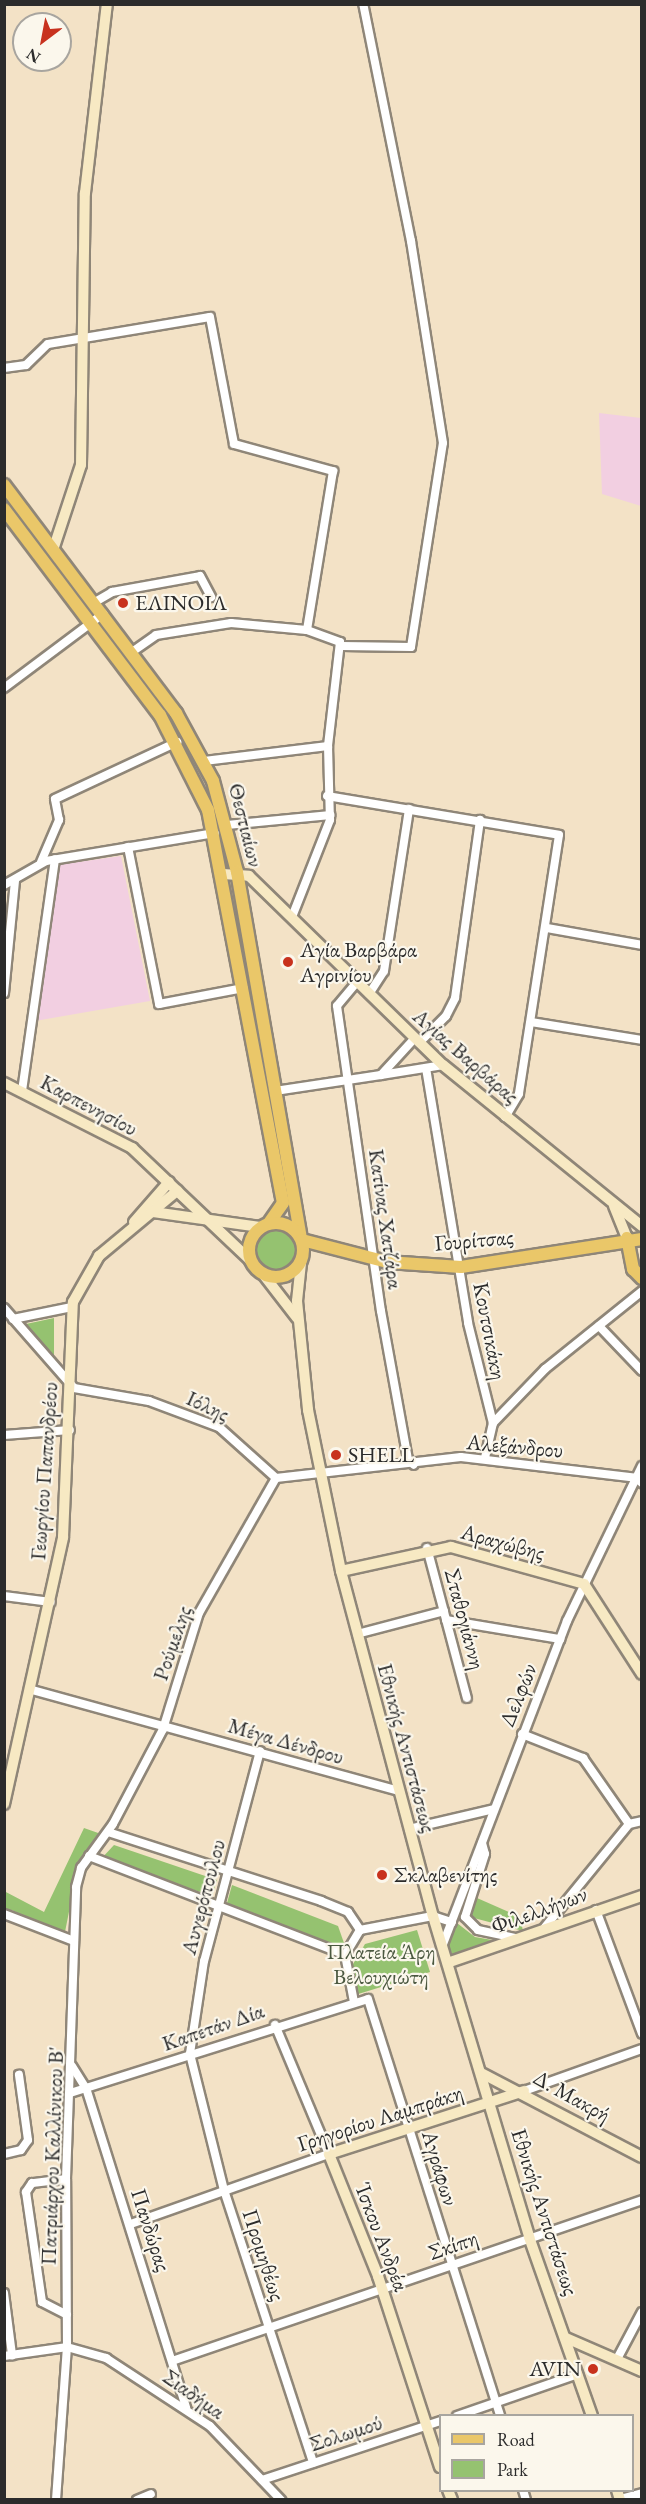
<!DOCTYPE html>
<html>
<head>
<meta charset="utf-8">
<style>
  body { margin:0 }
  #map { position:relative; width:646px; height:2504px; overflow:hidden; background:#f3e2c6; font-family:"EB Garamond",serif }
  div>[style] { position:absolute }
  [style*='--x'] { left:calc(var(--x)*1px); top:calc(var(--y)*1px); width:calc(var(--w)*1px); rotate:calc(var(--a)*1deg) }
  .built>* { inset:0; background:#f2cfe1 }
  .green>* { inset:0; background:#95c270 }
  .round { border-radius:50% }
  .roads { filter:drop-shadow(2px 0 #8f8678) drop-shadow(-2px 0 #8f8678) drop-shadow(0 2px #8f8678) drop-shadow(0 -2px #8f8678) }
  .street>* { height:8px; margin:-4px; padding:0 4px; transform-origin:4px; border-radius:4px; background:#fff }
  .secondary>* { height:10px; margin:-5px; padding:0 5px; transform-origin:5px; border-radius:5px; background:#f7e9c3 }
  .primary>* { height:12px; margin:-6px; padding:0 6px; transform-origin:6px; border-radius:6px; background:#eac769 }
  .primary>.ring { margin:-6px; padding:0; box-sizing:content-box; background:none; border:12px solid #eac769; border-radius:50% }
  .dots>* { width:16px; height:16px; translate:-50% -50%; box-sizing:border-box; border:3px solid #fbf7ec; border-radius:50% }
  span { translate:-50% -50%; white-space:nowrap; text-align:center; line-height:1.15; -webkit-text-stroke:4.5px #fbf7ec; paint-order:stroke }
  .poi-label { font-size:22px; color:#2b2b2b }
  .left { translate:0 -50%; text-align:left }
  .right { translate:-100% -50%; text-align:right }
  .street-label { font-size:22px; color:#2b2b2b }
  .park-label { font-size:22px; color:#4b5840 }
  .frame { position:absolute; inset:0; border:6px solid #2b2b2b; pointer-events:none }
  .legend { position:absolute; left:439px; top:2414px; width:195px; height:78px; box-sizing:border-box; background:#fbf7ec; border:2px solid #a8a59f; margin:0; padding:8px 10px; list-style:none; font-size:18px; color:#2b2b2b }
  .legend li { display:flex; align-items:center; gap:12px; height:30px }
  .legend b { width:30px; border:2px solid #a8a59f }
  .north { position:absolute; left:12px; top:12px; width:60px; height:60px; box-sizing:border-box; background:#fbf7ec; border:2px solid #a8a59f; border-radius:50%; rotate:212deg; font-size:16px; font-weight:700; line-height:24px; text-align:center; color:#2b2b2b }
  .north::after { content:''; display:block; margin:auto; width:21px; height:27px; background:#c8321e; clip-path:polygon(50% 0,100% 100%,50% 72%,0 100%) }
</style>
</head>
<body>
<div id="map">
  <div class="built">
    <div style="clip-path:polygon(599px 413px,641px 418px,641px 506px,602px 494px)"></div>
    <div style="clip-path:polygon(121px 856px,150px 1001px,35px 1021px,57px 865px)"></div>
  </div>
  <div class="green">
    <div class="round" style="left:253px;top:1227px;width:46px;height:46px"></div>
    <div style="clip-path:polygon(54px 1318px,54px 1358px,53px 1358px,26px 1324px)"></div>
    <div style="clip-path:polygon(84px 1828px,101px 1834px,78px 1866px,65px 1932px,57px 1935px,12px 1910px,5px 1911px,4px 1891px,44px 1912px)"></div>
    <div style="clip-path:polygon(114px 1845px,217px 1880px,212px 1896px,101px 1859px)"></div>
    <div style="clip-path:polygon(232px 1885px,338px 1926px,344px 1943px,330px 1949px,227px 1903px)"></div>
    <div style="clip-path:polygon(477px 1898px,520px 1917px,523px 1931px,470px 1917px)"></div>
    <div style="clip-path:polygon(457px 1923px,475px 1937px,504px 1942px,454px 1958px,448px 1945px)"></div>
    <div style="clip-path:polygon(417px 1930px,430px 1972px,355px 1995px,350px 1969px,365px 1944px)"></div>
  </div>
  <div class="roads">
    <div class="street">
      <div style="--x:4;--y:368;--w:22;--a:-8"></div>
      <div style="--x:26;--y:365;--w:30;--a:-44"></div>
      <div style="--x:48;--y:344;--w:164;--a:-9.5"></div>
      <div style="--x:210;--y:317;--w:129;--a:79.3"></div>
      <div style="--x:234;--y:444;--w:103;--a:15.3"></div>
      <div style="--x:333;--y:471;--w:161;--a:99.3"></div>
      <div style="--x:95;--y:602;--w:20;--a:-30"></div>
      <div style="--x:112;--y:592;--w:89;--a:-10.3"></div>
      <div style="--x:200;--y:576;--w:24;--a:62"></div>
      <div style="--x:342;--y:646;--w:69;--a:0.8"></div>
      <div style="--x:411;--y:647;--w:206;--a:-81.1"></div>
      <div style="--x:443;--y:443;--w:205;--a:-99"></div>
      <div style="--x:411;--y:241;--w:242;--a:-101.4"></div>
      <div style="--x:132;--y:652;--w:29;--a:-35"></div>
      <div style="--x:156;--y:635;--w:76;--a:-9.1"></div>
      <div style="--x:231;--y:623;--w:76;--a:5.3"></div>
      <div style="--x:307;--y:630;--w:35;--a:20"></div>
      <div style="--x:340;--y:642;--w:105;--a:96.6"></div>
      <div style="--x:328;--y:746;--w:74;--a:88.5"></div>
      <div style="--x:330;--y:820;--w:104;--a:111.4"></div>
      <div style="--x:4;--y:688;--w:124;--a:-36.8"></div>
      <div style="--x:204;--y:761;--w:125;--a:-6.9"></div>
      <div style="--x:327;--y:796;--w:235;--a:9.5"></div>
      <div style="--x:559;--y:835;--w:262;--a:98.8"></div>
      <div style="--x:519;--y:1094;--w:27;--a:121"></div>
      <div style="--x:227;--y:825;--w:104;--a:-5.5"></div>
      <div style="--x:128;--y:847;--w:160;--a:78.8"></div>
      <div style="--x:159;--y:1004;--w:86;--a:-10.7"></div>
      <div style="--x:41;--y:862;--w:46;--a:-66.8"></div>
      <div style="--x:59;--y:820;--w:21;--a:-101"></div>
      <div style="--x:55;--y:799;--w:135;--a:-25"></div>
      <div style="--x:4;--y:885;--w:48;--a:-29.7"></div>
      <div style="--x:46;--y:861;--w:171;--a:-9.4"></div>
      <div style="--x:547;--y:928;--w:97;--a:10.1"></div>
      <div style="--x:357;--y:982;--w:31;--a:130"></div>
      <div style="--x:337;--y:1006;--w:308;--a:81.8"></div>
      <div style="--x:381;--y:1311;--w:150;--a:79.7"></div>
      <div style="--x:408;--y:1459;--w:8;--a:45"></div>
      <div style="--x:4;--y:993;--w:114;--a:-84.4"></div>
      <div style="--x:369;--y:994;--w:27;--a:-57"></div>
      <div style="--x:384;--y:971;--w:164;--a:-81.2"></div>
      <div style="--x:531;--y:1022;--w:112;--a:9.2"></div>
      <div style="--x:419;--y:1043;--w:38;--a:-45"></div>
      <div style="--x:446;--y:1016;--w:20;--a:-63"></div>
      <div style="--x:455;--y:998;--w:180;--a:-82"></div>
      <div style="--x:426;--y:1068;--w:258;--a:80.6"></div>
      <div style="--x:468;--y:1323;--w:103;--a:76"></div>
      <div style="--x:493;--y:1423;--w:36;--a:103"></div>
      <div style="--x:381;--y:1075;--w:63;--a:-9.2"></div>
      <div style="--x:22;--y:1091;--w:234;--a:-81.9"></div>
      <div style="--x:275;--y:1091;--w:107;--a:-8.6"></div>
      <div style="--x:381;--y:1075;--w:49;--a:-47.5"></div>
      <div style="--x:4;--y:1308;--w:106;--a:48.8"></div>
      <div style="--x:74;--y:1388;--w:76;--a:9.8"></div>
      <div style="--x:149;--y:1401;--w:75;--a:20.4"></div>
      <div style="--x:219;--y:1427;--w:76;--a:41.8"></div>
      <div style="--x:13;--y:1319;--w:60;--a:-11.5"></div>
      <div style="--x:599;--y:1326;--w:62;--a:46.3"></div>
      <div style="--x:493;--y:1423;--w:75;--a:-46.1"></div>
      <div style="--x:545;--y:1369;--w:124;--a:-38.8"></div>
      <div style="--x:4;--y:1435;--w:66;--a:-4.3"></div>
      <div style="--x:276;--y:1478;--w:186;--a:-6.5"></div>
      <div style="--x:461;--y:1457;--w:176;--a:6.8"></div>
      <div style="--x:636;--y:1478;--w:8;--a:40"></div>
      <div style="--x:427;--y:1548;--w:155;--a:75.1"></div>
      <div style="--x:4;--y:1596;--w:47;--a:7.3"></div>
      <div style="--x:446;--y:1620;--w:116;--a:9.5"></div>
      <div style="--x:357;--y:1634;--w:90;--a:-14.8"></div>
      <div style="--x:32;--y:1690;--w:380;--a:15.4"></div>
      <div style="--x:522;--y:1734;--w:66;--a:21.5"></div>
      <div style="--x:583;--y:1758;--w:80;--a:55.1"></div>
      <div style="--x:629;--y:1824;--w:13;--a:-13"></div>
      <div style="--x:260;--y:1751;--w:217;--a:104.9"></div>
      <div style="--x:204;--y:1961;--w:94;--a:98.6"></div>
      <div style="--x:190;--y:2054;--w:140;--a:76"></div>
      <div style="--x:224;--y:2190;--w:287;--a:71.9"></div>
      <div style="--x:409;--y:1829;--w:87;--a:-13.2"></div>
      <div style="--x:108;--y:1832;--w:224;--a:17.9"></div>
      <div style="--x:321;--y:1901;--w:29;--a:22"></div>
      <div style="--x:348;--y:1912;--w:22;--a:56"></div>
      <div style="--x:482;--y:1843;--w:11;--a:75"></div>
      <div style="--x:485;--y:1854;--w:66;--a:107.6"></div>
      <div style="--x:465;--y:1917;--w:18;--a:45"></div>
      <div style="--x:478;--y:1930;--w:40;--a:12"></div>
      <div style="--x:89;--y:1856;--w:274;--a:21.1"></div>
      <div style="--x:596;--y:1910;--w:132;--a:69.6"></div>
      <div style="--x:4;--y:1914;--w:75;--a:21.1"></div>
      <div style="--x:545;--y:1927;--w:133;--a:-50.8"></div>
      <div style="--x:443;--y:1944;--w:346;--a:-69"></div>
      <div style="--x:567;--y:1621;--w:172;--a:-64.2"></div>
      <div style="--x:354;--y:2002;--w:48;--a:-100.8"></div>
      <div style="--x:345;--y:1955;--w:29;--a:-59"></div>
      <div style="--x:360;--y:1930;--w:74;--a:-10.9"></div>
      <div style="--x:433;--y:1916;--w:20;--a:18"></div>
      <div style="--x:72;--y:2066;--w:26;--a:58"></div>
      <div style="--x:86;--y:2088;--w:335;--a:72.6"></div>
      <div style="--x:524;--y:2091;--w:125;--a:-19.6"></div>
      <div style="--x:70;--y:2093;--w:312;--a:-17.5"></div>
      <div style="--x:368;--y:1999;--w:437;--a:72.4"></div>
      <div style="--x:4;--y:2154;--w:17;--a:-13"></div>
      <div style="--x:21;--y:2150;--w:12;--a:-55"></div>
      <div style="--x:28;--y:2140;--w:66;--a:-97.9"></div>
      <div style="--x:66;--y:2179;--w:34;--a:173"></div>
      <div style="--x:32;--y:2183;--w:11;--a:124"></div>
      <div style="--x:26;--y:2192;--w:111;--a:81.7"></div>
      <div style="--x:42;--y:2302;--w:28;--a:27"></div>
      <div style="--x:131;--y:2224;--w:210;--a:-19.5"></div>
      <div style="--x:329;--y:2154;--w:140;--a:-112.7"></div>
      <div style="--x:4;--y:2293;--w:63;--a:82.6"></div>
      <div style="--x:4;--y:2356;--w:64;--a:-8.1"></div>
      <div style="--x:67;--y:2347;--w:41;--a:15.8"></div>
      <div style="--x:106;--y:2358;--w:124;--a:33.2"></div>
      <div style="--x:210;--y:2426;--w:103;--a:46.2"></div>
      <div style="--x:617;--y:2359;--w:53;--a:-62"></div>
      <div style="--x:175;--y:2360;--w:494;--a:-18.9"></div>
      <div style="--x:457;--y:2416;--w:128;--a:-19.1"></div>
      <div style="--x:262;--y:2480;--w:188;--a:-18.3"></div>
      <div style="--x:523;--y:2490;--w:10;--a:73"></div>
      <div style="--x:620;--y:2499;--w:23;--a:-15"></div>
      <div style="--x:56;--y:2500;--w:153;--a:-85.9"></div>
      <div style="--x:67;--y:2347;--w:168;--a:-90.3"></div>
      <div style="--x:66;--y:2179;--w:292;--a:-88"></div>
      <div style="--x:76;--y:1887;--w:20;--a:-75"></div>
      <div style="--x:81;--y:1868;--w:54;--a:-54"></div>
      <div style="--x:113;--y:1824;--w:107;--a:-62.2"></div>
      <div style="--x:163;--y:1729;--w:121;--a:-72.8"></div>
      <div style="--x:199;--y:1613;--w:155;--a:-60.3"></div>
      <div style="--x:137;--y:2500;--w:15;--a:-23"></div>
    </div>
    <div class="secondary">
      <div style="--x:54;--y:547;--w:86;--a:-71.8"></div>
      <div style="--x:81;--y:465;--w:272;--a:-89.2"></div>
      <div style="--x:85;--y:193;--w:190;--a:-83.4"></div>
      <div style="--x:223;--y:874;--w:26;--a:4"></div>
      <div style="--x:249;--y:876;--w:271;--a:44.3"></div>
      <div style="--x:443;--y:1065;--w:256;--a:39"></div>
      <div style="--x:4;--y:1083;--w:144;--a:26.9"></div>
      <div style="--x:132;--y:1148;--w:164;--a:43.5"></div>
      <div style="--x:614;--y:1206;--w:35;--a:68"></div>
      <div style="--x:153;--y:1212;--w:108;--a:8"></div>
      <div style="--x:134;--y:1222;--w:53;--a:-48.8"></div>
      <div style="--x:301;--y:1263;--w:38;--a:96"></div>
      <div style="--x:297;--y:1301;--w:110;--a:84.2"></div>
      <div style="--x:308;--y:1410;--w:164;--a:78.4"></div>
      <div style="--x:341;--y:1571;--w:357;--a:75.1"></div>
      <div style="--x:433;--y:1916;--w:335;--a:73.3"></div>
      <div style="--x:529;--y:2237;--w:190;--a:70.6"></div>
      <div style="--x:263;--y:1274;--w:56;--a:52.3"></div>
      <div style="--x:341;--y:1571;--w:113;--a:-12.3"></div>
      <div style="--x:451;--y:1547;--w:138;--a:15.5"></div>
      <div style="--x:584;--y:1584;--w:107;--a:57.2"></div>
      <div style="--x:4;--y:1804;--w:273;--a:-77.5"></div>
      <div style="--x:63;--y:1537;--w:235;--a:-87.6"></div>
      <div style="--x:73;--y:1302;--w:53;--a:-60.5"></div>
      <div style="--x:99;--y:1256;--w:102;--a:-39.8"></div>
      <div style="--x:450;--y:1962;--w:203;--a:-19"></div>
      <div style="--x:483;--y:2074;--w:179;--a:27.6"></div>
      <div style="--x:566;--y:2338;--w:83;--a:23.5"></div>
      <div style="--x:440;--y:2467;--w:201;--a:-108"></div>
      <div style="--x:378;--y:2276;--w:131;--a:-111.9"></div>
      <div style="--x:329;--y:2154;--w:205;--a:-17.9"></div>
      <div style="--x:448;--y:2490;--w:11;--a:68"></div>
      <div style="--x:617;--y:2490;--w:10;--a:73"></div>
    </div>
    <div class="primary">
      <div style="--x:4;--y:485;--w:286;--a:53"></div>
      <div style="--x:176;--y:713;--w:77;--a:61.4"></div>
      <div style="--x:213;--y:781;--w:94;--a:75.2"></div>
      <div style="--x:237;--y:872;--w:371;--a:80.1"></div>
      <div style="--x:4;--y:509;--w:258;--a:52.9"></div>
      <div style="--x:160;--y:715;--w:106;--a:63.2"></div>
      <div style="--x:208;--y:810;--w:400;--a:79.2"></div>
      <div style="--x:283;--y:1203;--w:24;--a:125"></div>
      <div class="ring" style="left:249px;top:1223px;width:42px;height:42px"></div>
      <div style="--x:627;--y:1238;--w:32;--a:79"></div>
      <div style="--x:633;--y:1269;--w:13;--a:45"></div>
      <div style="--x:302;--y:1240;--w:88;--a:14.5"></div>
      <div style="--x:387;--y:1262;--w:74;--a:3.9"></div>
      <div style="--x:461;--y:1267;--w:183;--a:-8.8"></div>
    </div>
  </div>
  <div class="dots">
    <div style="left:123px;top:603px;background:#c8321e"></div>
    <div style="left:288px;top:962px;background:#c8321e"></div>
    <div style="left:336px;top:1455px;background:#c8321e"></div>
    <div style="left:382px;top:1875px;background:#c8321e"></div>
    <div style="left:593px;top:2369px;background:#c8321e"></div>
  </div>
  <div class="poi-label">
    <span class="left" style="left:135px;top:603px">ΕΛΙΝΟΙΛ</span>
    <span class="left" style="left:300px;top:962px">Αγία Βαρβάρα<br>Αγρινίου</span>
    <span class="left" style="left:348px;top:1455px">SHELL</span>
    <span class="left" style="left:394px;top:1875px">Σκλαβενίτης</span>
    <span class="right" style="left:581px;top:2369px">AVIN</span>
  </div>
  <div class="street-label">
    <span style="left:246px;top:825px;rotate:76deg">Θεστιαίων</span>
    <span style="left:466px;top:1056px;rotate:41deg">Αγίας Βαρβάρας</span>
    <span style="left:89px;top:1105px;rotate:28deg">Καρπενησίου</span>
    <span style="left:386px;top:1219px;rotate:82deg">Κατίνας Χατζάρα</span>
    <span style="left:474px;top:1240px;rotate:-5deg">Γουρίτσας</span>
    <span style="left:490px;top:1331px;rotate:79deg">Κουτσικάκη</span>
    <span style="left:208px;top:1406px;rotate:25deg">Ιόλης</span>
    <span style="left:515px;top:1446px;rotate:5deg">Αλεξάνδρου</span>
    <span style="left:44px;top:1471px;rotate:-86deg">Γεωργίου Παπανδρέου</span>
    <span style="left:503px;top:1542px;rotate:15deg">Αραχώβης</span>
    <span style="left:465px;top:1619px;rotate:75deg">Σταθογιάννη</span>
    <span style="left:172px;top:1643px;rotate:-71deg">Ρούμελης</span>
    <span style="left:518px;top:1695px;rotate:-68deg">Δελφών</span>
    <span style="left:286px;top:1741px;rotate:16deg">Μέγα Δένδρου</span>
    <span style="left:407px;top:1748px;rotate:75deg">Εθνικής Αντιστάσεως</span>
    <span style="left:203px;top:1897px;rotate:-75deg">Αυγερόπουλου</span>
    <span style="left:539px;top:1910px;rotate:-20deg">Φιλελλήνων</span>
    <span style="left:213px;top:2027px;rotate:-19deg">Καπετάν Δία</span>
    <span style="left:572px;top:2096px;rotate:29deg">Δ. Μακρή</span>
    <span style="left:380px;top:2118px;rotate:-18deg">Γρηγορίου Λαμπράκη</span>
    <span style="left:52px;top:2156px;rotate:-88deg">Πατριάρχου Καλλίνικου B'</span>
    <span style="left:440px;top:2168px;rotate:73deg">Αγράφων</span>
    <span style="left:545px;top:2212px;rotate:72deg">Εθνικής Αντιστάσεως</span>
    <span style="left:151px;top:2230px;rotate:72deg">Πανδώρας</span>
    <span style="left:382px;top:2237px;rotate:69deg">Ίσκου Ανδρέα</span>
    <span style="left:453px;top:2245px;rotate:-19deg">Σκίπη</span>
    <span style="left:264px;top:2255px;rotate:72deg">Προμηθέως</span>
    <span style="left:194px;top:2394px;rotate:35deg">Σιαδήμα</span>
    <span style="left:346px;top:2433px;rotate:-18deg">Σολωμού</span>
  </div>
  <div class="park-label">
    <span style="left:381px;top:1964px">Πλατεία Άρη<br>Βελουχιώτη</span>
  </div>
  <div class="frame"></div>
  <ul class="legend">
  <li><b style="height:8px;background:#eac769"></b>Road</li>
  <li><b style="height:16px;background:#95c270"></b>Park</li>
  </ul>
  <div class="north">N</div>
</div>
</body>
</html>
